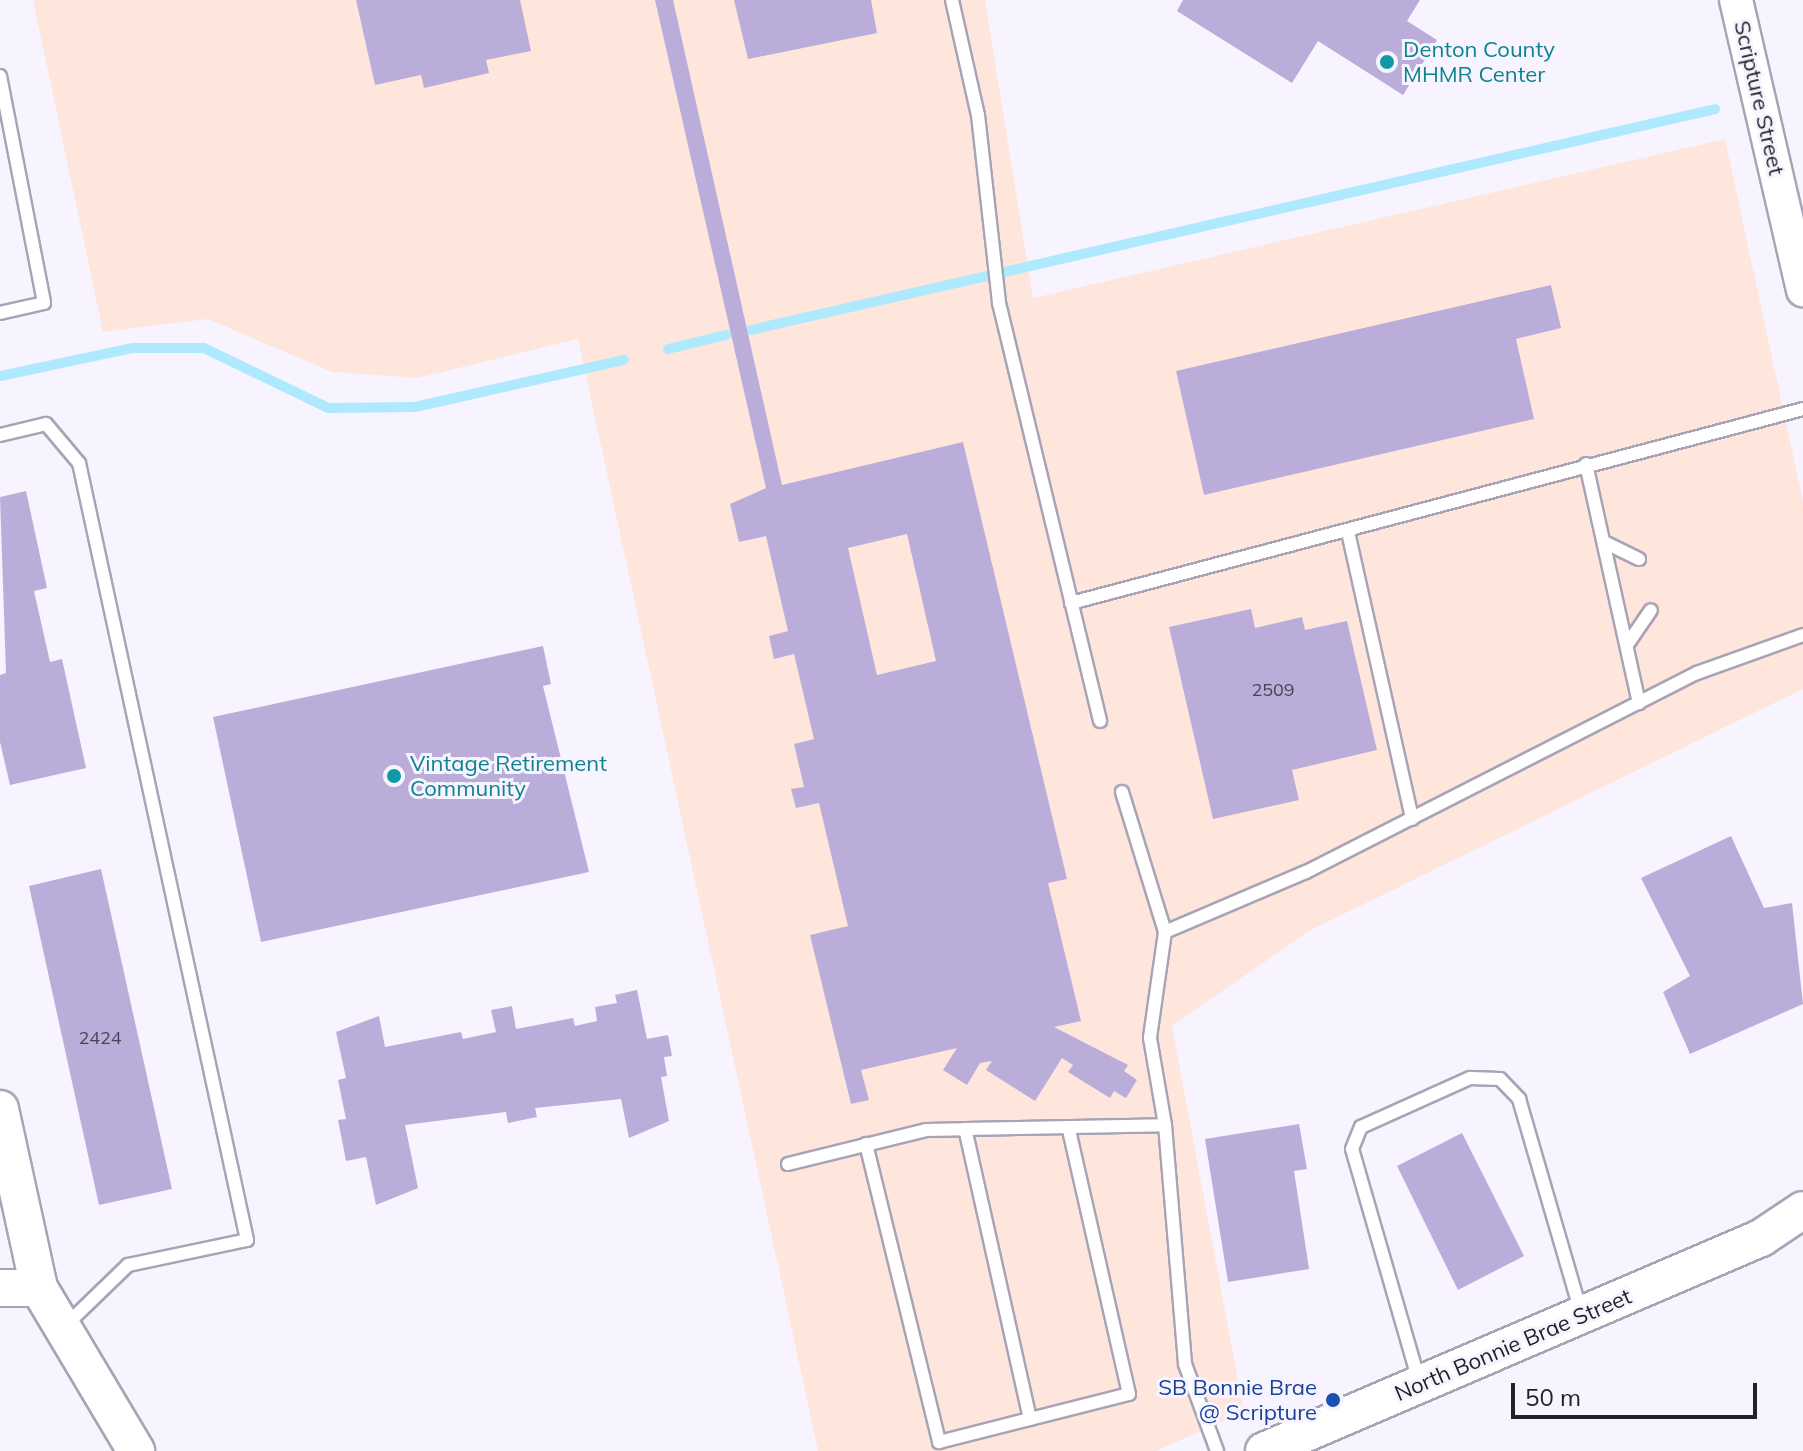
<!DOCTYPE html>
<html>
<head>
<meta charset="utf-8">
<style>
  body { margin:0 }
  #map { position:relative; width:1803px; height:1451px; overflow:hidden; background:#f7f4ff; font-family:Mulish,sans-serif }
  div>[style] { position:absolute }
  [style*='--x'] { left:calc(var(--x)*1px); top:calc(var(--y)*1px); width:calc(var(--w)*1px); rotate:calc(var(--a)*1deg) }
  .medical>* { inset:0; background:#ffe6dd }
  .stream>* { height:10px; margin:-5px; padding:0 5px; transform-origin:5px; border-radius:5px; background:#aee9fd }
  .building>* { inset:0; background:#bbadda }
  .roads { filter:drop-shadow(2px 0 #a8a3b5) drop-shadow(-2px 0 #a8a3b5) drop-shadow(0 2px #a8a3b5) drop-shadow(0 -2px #a8a3b5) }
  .service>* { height:12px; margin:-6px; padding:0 6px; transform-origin:6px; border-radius:6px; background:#fff }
  .tertiary>* { height:32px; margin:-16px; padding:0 16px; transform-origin:16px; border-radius:16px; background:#fff }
  .secondary>* { height:36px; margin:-18px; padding:0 18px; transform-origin:18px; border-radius:18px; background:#fff }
  .dots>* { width:22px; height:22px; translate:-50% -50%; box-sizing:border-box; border:4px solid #f7f4ff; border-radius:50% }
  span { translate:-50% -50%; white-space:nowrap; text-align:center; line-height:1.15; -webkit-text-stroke:6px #f7f4ff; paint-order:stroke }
  .number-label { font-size:18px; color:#494454 }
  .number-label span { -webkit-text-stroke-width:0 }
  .culture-label { font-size:22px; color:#0d838f }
  .left { translate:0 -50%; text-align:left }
  .street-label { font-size:22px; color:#232128 }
  .transit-label { font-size:22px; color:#164399 }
  .right { translate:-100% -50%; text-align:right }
  .scale { position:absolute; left:1511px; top:1383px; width:246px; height:36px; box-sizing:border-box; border:4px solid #232128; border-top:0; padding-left:10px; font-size:24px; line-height:28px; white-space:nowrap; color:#232128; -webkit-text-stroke:6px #f7f4ff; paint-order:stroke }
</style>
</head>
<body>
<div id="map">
  <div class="medical">
    <div style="clip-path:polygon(33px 0,985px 0,1033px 298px,1725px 139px,1803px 501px,1803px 689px,1309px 931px,1172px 1026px,1244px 1412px,1156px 1451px,818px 1451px,578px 339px,417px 378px,332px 372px,208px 319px,103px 332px)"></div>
  </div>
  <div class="stream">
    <div style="--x:751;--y:330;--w:989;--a:-12.91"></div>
    <div style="--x:668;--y:349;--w:60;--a:-13.6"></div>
    <div style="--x:0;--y:376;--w:136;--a:-11.9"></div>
    <div style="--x:133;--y:348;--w:71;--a:0"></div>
    <div style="--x:204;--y:348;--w:138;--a:25.8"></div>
    <div style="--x:328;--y:408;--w:87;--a:-0.7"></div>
    <div style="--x:415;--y:407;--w:214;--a:-12.7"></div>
  </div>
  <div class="building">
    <div style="clip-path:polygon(356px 0,520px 0,531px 51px,486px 60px,489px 73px,424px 88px,421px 75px,375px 85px)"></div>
    <div style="clip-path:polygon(evenodd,655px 0,673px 0,782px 485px,963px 442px,1067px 879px,1048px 883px,1081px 1021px,1054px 1027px,1128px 1065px,1124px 1071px,1137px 1080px,1126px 1098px,1114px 1091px,1110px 1098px,1068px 1072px,1073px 1065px,1062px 1058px,1035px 1101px,986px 1070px,992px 1061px,980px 1063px,967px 1085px,943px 1070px,957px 1048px,861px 1070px,869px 1100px,851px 1104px,810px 935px,848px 926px,819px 803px,796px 808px,791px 789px,804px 787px,794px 744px,814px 739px,794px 654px,774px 659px,769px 636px,788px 631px,766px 536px,739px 542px,730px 504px,766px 488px,655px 0,907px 534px,936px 661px,877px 675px,848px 548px,907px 534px)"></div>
    <div style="clip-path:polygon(734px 0,871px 0,877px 33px,748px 59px)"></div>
    <div style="clip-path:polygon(1183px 0,1420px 0,1407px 21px,1437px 40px,1403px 95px,1318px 41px,1292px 83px,1177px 11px)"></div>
    <div style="clip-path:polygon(1551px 285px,1561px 328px,1516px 339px,1534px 419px,1204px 495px,1176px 371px)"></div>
    <div style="clip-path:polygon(26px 491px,47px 588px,34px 591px,50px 662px,62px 659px,86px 768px,10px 785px,0 742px,0 675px,6px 673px,0 497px)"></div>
    <div style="clip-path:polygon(1251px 609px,1255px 628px,1302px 617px,1305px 630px,1347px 621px,1377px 750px,1292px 770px,1299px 800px,1213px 819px,1169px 627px)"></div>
    <div style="clip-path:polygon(543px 646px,551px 684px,543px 686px,589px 872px,261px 942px,213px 717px)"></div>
    <div style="clip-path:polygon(1731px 836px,1764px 908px,1792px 903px,1803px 1004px,1690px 1054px,1663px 992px,1690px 976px,1641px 878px)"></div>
    <div style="clip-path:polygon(101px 869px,172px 1189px,99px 1205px,29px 886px)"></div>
    <div style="clip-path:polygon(637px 990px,647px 1039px,668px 1035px,672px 1056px,664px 1057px,667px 1076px,661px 1077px,669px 1121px,629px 1138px,621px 1099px,535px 1108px,537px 1117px,508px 1123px,506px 1112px,405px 1125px,418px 1188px,376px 1205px,366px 1157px,346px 1161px,338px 1120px,346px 1119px,338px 1080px,346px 1078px,336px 1032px,379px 1016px,385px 1047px,461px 1032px,463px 1039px,496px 1032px,491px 1010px,512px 1006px,516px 1029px,573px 1018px,575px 1026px,597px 1021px,595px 1007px,617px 1003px,615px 995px)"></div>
    <div style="clip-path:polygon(1299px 1124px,1307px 1169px,1294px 1171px,1309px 1269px,1228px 1282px,1205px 1139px)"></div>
    <div style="clip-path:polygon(1462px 1133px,1524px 1256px,1458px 1290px,1397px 1166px)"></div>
  </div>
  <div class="roads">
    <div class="service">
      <div style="--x:952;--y:0;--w:118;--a:77.3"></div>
      <div style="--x:978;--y:115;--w:189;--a:83.6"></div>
      <div style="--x:999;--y:303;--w:430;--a:76.4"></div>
      <div style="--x:0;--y:76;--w:231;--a:79"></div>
      <div style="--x:44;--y:303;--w:45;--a:167.2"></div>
      <div style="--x:0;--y:435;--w:47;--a:-13.4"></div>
      <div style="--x:46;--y:424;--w:51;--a:49.8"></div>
      <div style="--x:79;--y:463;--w:795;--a:77.8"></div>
      <div style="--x:247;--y:1240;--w:122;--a:168.1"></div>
      <div style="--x:128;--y:1265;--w:88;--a:135.9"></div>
      <div style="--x:1586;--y:464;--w:245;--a:77.5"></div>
      <div style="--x:1348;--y:532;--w:294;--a:77.4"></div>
      <div style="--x:1604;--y:542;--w:39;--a:26"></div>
      <div style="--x:1071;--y:603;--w:757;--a:-14.84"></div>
      <div style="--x:1627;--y:645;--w:42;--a:-55.6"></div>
      <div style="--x:1122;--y:792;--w:146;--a:72.9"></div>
      <div style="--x:1165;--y:932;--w:153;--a:-23.1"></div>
      <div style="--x:1306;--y:872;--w:439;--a:-27"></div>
      <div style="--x:1697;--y:673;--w:113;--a:-19.7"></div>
      <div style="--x:1165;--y:932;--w:107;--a:98.1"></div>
      <div style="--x:1150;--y:1038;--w:88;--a:80.2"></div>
      <div style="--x:1165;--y:1125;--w:240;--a:85.2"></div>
      <div style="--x:1185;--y:1364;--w:93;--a:69.8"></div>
      <div style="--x:866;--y:1144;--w:307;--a:76.2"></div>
      <div style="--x:939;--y:1442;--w:94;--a:-14.2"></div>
      <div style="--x:1030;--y:1419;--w:297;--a:-102.6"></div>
      <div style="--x:965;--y:1129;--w:200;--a:-1.1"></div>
      <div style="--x:788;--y:1164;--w:142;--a:-13.8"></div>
      <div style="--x:926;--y:1130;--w:39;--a:-1"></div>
      <div style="--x:1419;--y:1381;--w:241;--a:-106.1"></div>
      <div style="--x:1352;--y:1149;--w:24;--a:-68"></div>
      <div style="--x:1361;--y:1127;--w:120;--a:-24.2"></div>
      <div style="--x:1470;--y:1078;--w:30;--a:2"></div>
      <div style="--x:1500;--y:1079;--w:28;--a:46"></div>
      <div style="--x:1519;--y:1099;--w:223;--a:73.8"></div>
      <div style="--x:1030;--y:1419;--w:102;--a:-14.2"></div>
      <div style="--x:1129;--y:1394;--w:271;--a:-102.8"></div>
    </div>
    <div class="tertiary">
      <div style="--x:1736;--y:0;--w:298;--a:77"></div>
    </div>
    <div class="secondary">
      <div style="--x:0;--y:1109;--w:183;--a:77.7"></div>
      <div style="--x:39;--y:1288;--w:190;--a:59.2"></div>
      <div style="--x:0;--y:1288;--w:39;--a:0"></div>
      <div style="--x:1264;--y:1451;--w:541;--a:-23.2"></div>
      <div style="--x:1761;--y:1238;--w:50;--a:-33.7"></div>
    </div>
  </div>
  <div class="dots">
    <div style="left:1387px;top:62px;background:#0f9aa8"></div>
    <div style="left:394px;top:776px;background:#0f9aa8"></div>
    <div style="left:1333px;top:1400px;background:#1a4fb4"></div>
  </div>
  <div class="number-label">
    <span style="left:1273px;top:690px">2509</span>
    <span style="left:100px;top:1038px">2424</span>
  </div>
  <div class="culture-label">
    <span class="left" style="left:1403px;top:62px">Denton County<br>MHMR Center</span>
    <span class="left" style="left:410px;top:776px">Vintage Retirement<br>Community</span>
  </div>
  <div class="street-label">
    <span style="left:1759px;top:98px;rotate:77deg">Scripture Street</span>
    <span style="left:1513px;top:1345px;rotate:-23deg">North Bonnie Brae Street</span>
  </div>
  <div class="transit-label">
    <span class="right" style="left:1317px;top:1400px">SB Bonnie Brae<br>@ Scripture</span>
  </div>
  <div class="scale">50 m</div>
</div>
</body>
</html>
